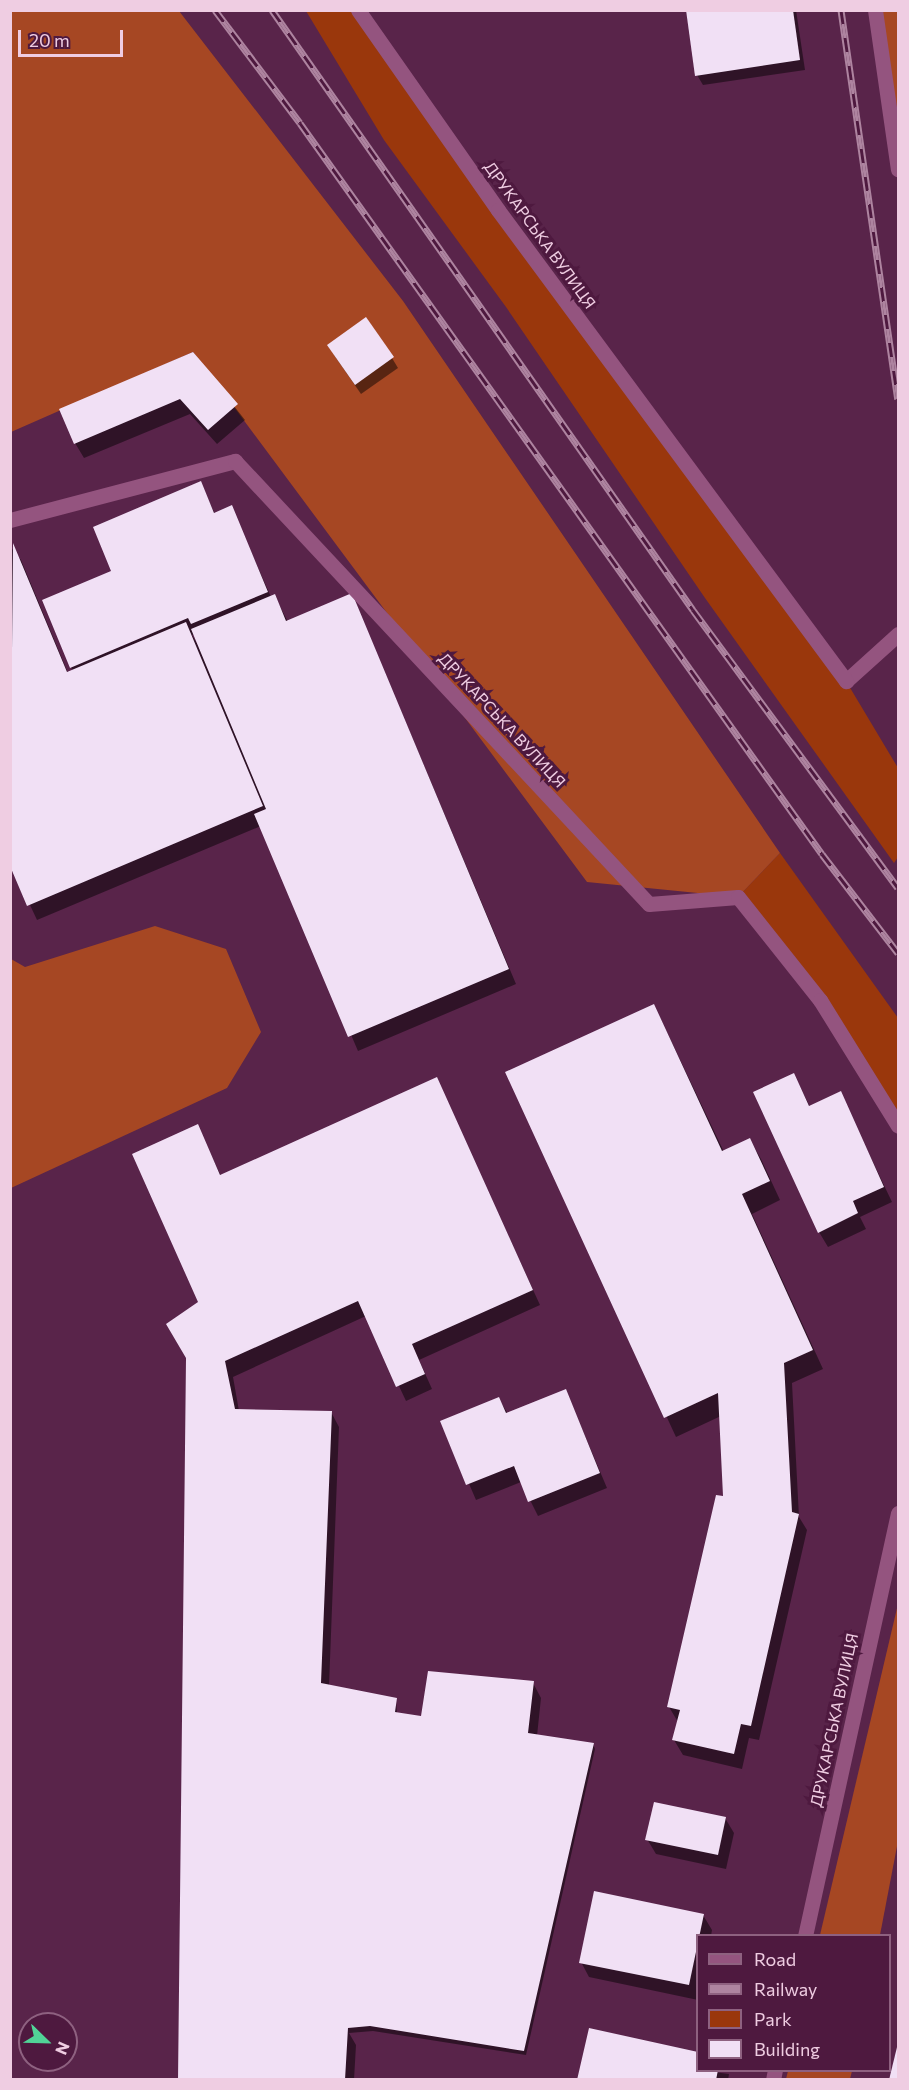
<!DOCTYPE html>
<html>
<head>
<meta charset="utf-8">
<style>
  body { margin:0 }
  #map { position:relative; width:909px; height:2090px; overflow:hidden; background:#59244a; font-family:Commissioner,sans-serif }
  div>[style] { position:absolute }
  [style*='--x'] { left:calc(var(--x)*1px); top:calc(var(--y)*1px); width:calc(var(--w)*1px); rotate:calc(var(--a)*1deg) }
  .green>* { inset:0; background:#9a370c }
  .forest>* { inset:0; background:#a64723 }
  .shadow>* { inset:0; background:#0007 }
  .building>* { inset:0; background:#f1e0f5 }
  .lane>* { height:15px; margin:-7.5px; padding:0 7.5px; transform-origin:7.5px; border-radius:7.5px; background:#94547f }
  .street>* { height:15px; margin:-7.5px; padding:0 7.5px; transform-origin:7.5px; border-radius:7.5px; background:#94547f }
  .rail>* { height:7px; margin-top:-3.5px; transform-origin:0; background:repeating-linear-gradient(90deg,#4e193f 0 14px,#ae84a0 0 28px); box-sizing:border-box; border-block:2px solid #ae84a0 }
  span { translate:-50% -50%; white-space:nowrap; text-align:center; line-height:1.15; -webkit-text-stroke:6px #4e193f; paint-order:stroke }
  .street-label { font-size:16px; color:#efcde2 }
  .frame { position:absolute; inset:0; border:12px solid #efcde2; pointer-events:none }
  .legend { position:absolute; left:696px; top:1934px; width:195px; height:138px; box-sizing:border-box; background:#4e193f; border:2px solid #8e6180; margin:0; padding:8px 10px; list-style:none; font-size:18px; color:#efcde2 }
  .legend li { display:flex; align-items:center; gap:12px; height:30px }
  .legend b { width:30px; border:2px solid #8e6180 }
  .north { position:absolute; left:18px; top:2012px; width:60px; height:60px; box-sizing:border-box; background:#4e193f; border:2px solid #8e6180; border-radius:50%; rotate:113deg; font-size:16px; font-weight:700; line-height:24px; text-align:center; color:#efcde2 }
  .north::after { content:''; display:block; margin:auto; width:21px; height:27px; background:#51d397; clip-path:polygon(50% 0,100% 100%,50% 72%,0 100%) }
  .scale { position:absolute; left:18px; top:30px; width:105px; height:27px; box-sizing:border-box; border:3px solid #efcde2; border-top:0; padding-left:8px; font-size:18px; line-height:21px; white-space:nowrap; color:#efcde2; -webkit-text-stroke:4px #4e193f; paint-order:stroke }
</style>
</head>
<body>
<div id="map">
  <div class="green">
    <div style="clip-path:polygon(306px 11px,355px 11px,846px 681px,898px 768px,898px 857px,894px 863px,705px 598px,506px 307px,384px 140px)"></div>
    <div style="clip-path:polygon(780px 853px,898px 1018px,898px 1125px,820px 1000px,738px 897px)"></div>
  </div>
  <div class="forest">
    <div style="clip-path:polygon(10px 11px,179px 11px,403px 301px,780px 853px,738px 897px,587px 882px,193px 352px,11px 432px)"></div>
    <div style="clip-path:polygon(875px 11px,898px 11px,898px 169px)"></div>
    <div style="clip-path:polygon(155px 926px,226px 949px,261px 1032px,227px 1088px,11px 1188px,11px 959px,25px 967px)"></div>
    <div style="clip-path:polygon(898px 1604px,898px 1841px,880px 1935px,820px 1935px)"></div>
    <div style="clip-path:polygon(788px 2071px,788px 2070px,852px 2071px,850px 2079px,786px 2079px)"></div>
  </div>
  <div class="shadow">
    <div style="clip-path:polygon(687px 10px,796px 10px,805px 70px,703px 85px,697px 75px)"></div>
    <div style="clip-path:polygon(193px 354px,245px 420px,217px 444px,190px 414px,84px 458px,75px 443px)"></div>
    <div style="clip-path:polygon(334px 355px,392px 358px,398px 368px,361px 394px)"></div>
    <div style="clip-path:polygon(evenodd,200px 483px,215px 514px,231px 507px,271px 597px,274px 595px,288px 622px,352px 595px,516px 984px,358px 1051px,261px 826px,37px 920px,10px 862px,10px 546px,21px 560px,68px 673px,73px 671px,71px 667px,113px 572px,200px 483px,195px 634px,198px 645px,192px 635px,195px 634px)"></div>
    <div style="clip-path:polygon(654px 1005px,724px 1152px,750px 1140px,761px 1159px,780px 1200px,752px 1214px,823px 1369px,792px 1383px,799px 1517px,807px 1530px,759px 1740px,749px 1738px,742px 1769px,683px 1755px,674px 1740px,678px 1722px,669px 1707px,725px 1498px,721px 1416px,676px 1437px,507px 1073px)"></div>
    <div style="clip-path:polygon(794px 1075px,810px 1107px,840px 1093px,892px 1202px,860px 1217px,866px 1229px,828px 1247px,819px 1232px)"></div>
    <div style="clip-path:polygon(436px 1079px,540px 1305px,419px 1360px,432px 1389px,406px 1401px,366px 1316px,233px 1377px,239px 1411px,331px 1412px,339px 1427px,329px 1686px,396px 1699px,397px 1714px,422px 1718px,533px 1683px,541px 1698px,537px 1736px,593px 1744px,595px 1749px,526px 2055px,373px 2031px,349px 2033px,356px 2045px,354px 2080px,179px 2080px,200px 1302px,197px 1126px,221px 1176px)"></div>
    <div style="clip-path:polygon(566px 1391px,607px 1488px,538px 1516px,521px 1482px,476px 1500px,442px 1421px,499px 1399px,508px 1414px)"></div>
    <div style="clip-path:polygon(725px 1818px,734px 1833px,726px 1869px,656px 1854px,647px 1839px)"></div>
    <div style="clip-path:polygon(703px 1915px,712px 1930px,711px 1936px,698px 1936px,698px 2000px,589px 1977px,581px 1962px)"></div>
    <div style="clip-path:polygon(698px 2070px,729px 2074px,728px 2080px,579px 2080px)"></div>
  </div>
  <div class="building">
    <div style="clip-path:polygon(686px 10px,793px 10px,800px 60px,695px 76px)"></div>
    <div style="clip-path:polygon(366px 317px,394px 357px,355px 385px,327px 345px)"></div>
    <div style="clip-path:polygon(193px 352px,238px 404px,208px 430px,180px 399px,74px 444px,59px 409px)"></div>
    <div style="clip-path:polygon(201px 481px,214px 513px,232px 505px,268px 592px,191px 624px,188px 618px,70px 668px,42px 600px,111px 571px,93px 527px)"></div>
    <div style="clip-path:polygon(13px 543px,67px 672px,186px 622px,263px 806px,27px 906px,10px 866px)"></div>
    <div style="clip-path:polygon(352px 593px,509px 969px,348px 1037px,254px 814px,266px 809px,191px 629px,275px 594px,286px 621px)"></div>
    <div style="clip-path:polygon(654px 1004px,722px 1151px,750px 1138px,770px 1181px,742px 1194px,813px 1350px,784px 1363px,792px 1512px,799px 1514px,751px 1726px,741px 1724px,734px 1754px,672px 1740px,680px 1710px,667px 1707px,716px 1495px,723px 1496px,718px 1393px,664px 1418px,505px 1072px)"></div>
    <div style="clip-path:polygon(794px 1073px,809px 1106px,841px 1091px,884px 1187px,853px 1201px,858px 1213px,818px 1233px,753px 1092px)"></div>
    <div style="clip-path:polygon(437px 1077px,533px 1290px,412px 1344px,425px 1374px,396px 1387px,358px 1301px,225px 1361px,235px 1409px,332px 1411px,321px 1683px,397px 1698px,395px 1712px,421px 1716px,428px 1671px,534px 1681px,528px 1733px,594px 1743px,524px 2051px,370px 2026px,348px 2028px,345px 2080px,178px 2080px,186px 1358px,166px 1324px,198px 1302px,132px 1154px,198px 1124px,220px 1175px)"></div>
    <div style="clip-path:polygon(566px 1389px,600px 1473px,528px 1502px,514px 1466px,466px 1485px,440px 1421px,499px 1397px,506px 1413px)"></div>
    <div style="clip-path:polygon(654px 1802px,726px 1817px,718px 1855px,645px 1840px)"></div>
    <div style="clip-path:polygon(594px 1891px,704px 1914px,689px 1985px,579px 1963px)"></div>
    <div style="clip-path:polygon(589px 2028px,698px 2052px,698px 2070px,718px 2070px,716px 2080px,577px 2080px)"></div>
    <div style="clip-path:polygon(898px 2043px,898px 2080px,889px 2080px)"></div>
  </div>
  <div class="lane">
    <div style="--x:875;--y:10;--w:161;--a:81.8"></div>
    <div style="--x:846;--y:681;--w:70;--a:-42.1"></div>
  </div>
  <div class="street">
    <div style="--x:358;--y:10;--w:244;--a:55"></div>
    <div style="--x:498;--y:210;--w:586;--a:53.54"></div>
    <div style="--x:10;--y:520;--w:233;--a:-14.7"></div>
    <div style="--x:235;--y:461;--w:606;--a:46.94"></div>
    <div style="--x:649;--y:904;--w:89;--a:-4.5"></div>
    <div style="--x:738;--y:897;--w:132;--a:51.5"></div>
    <div style="--x:820;--y:1000;--w:148;--a:58.2"></div>
    <div style="--x:805;--y:1936;--w:433;--a:-77.6"></div>
    <div style="--x:773;--y:2080;--w:10;--a:-79"></div>
  </div>
  <div class="rail">
    <div style="--x:215;--y:10;--w:141;--a:53"></div>
    <div style="--x:300;--y:123;--w:898;--a:54.47"></div>
    <div style="--x:822;--y:854;--w:125;--a:52.5"></div>
    <div style="--x:272;--y:10;--w:733;--a:54.94"></div>
    <div style="--x:693;--y:610;--w:345;--a:53.6"></div>
    <div style="--x:841;--y:10;--w:393;--a:81.7"></div>
  </div>
  <div class="street-label">
    <span style="left:540px;top:235px;rotate:54deg">ДРУКАРСЬКА ВУЛИЦЯ</span>
    <span style="left:502px;top:720px;rotate:47deg">ДРУКАРСЬКА ВУЛИЦЯ</span>
    <span style="left:834px;top:1720px;rotate:-78deg">ДРУКАРСЬКА ВУЛИЦЯ</span>
  </div>
  <div class="frame"></div>
  <ul class="legend">
  <li><b style="height:8px;background:#94547f"></b>Road</li>
  <li><b style="height:8px;background:#ae84a0"></b>Railway</li>
  <li><b style="height:16px;background:#9a370c"></b>Park</li>
  <li><b style="height:16px;background:#f1e0f5"></b>Building</li>
  </ul>
  <div class="north">N</div>
  <div class="scale">20 m</div>
</div>
</body>
</html>
